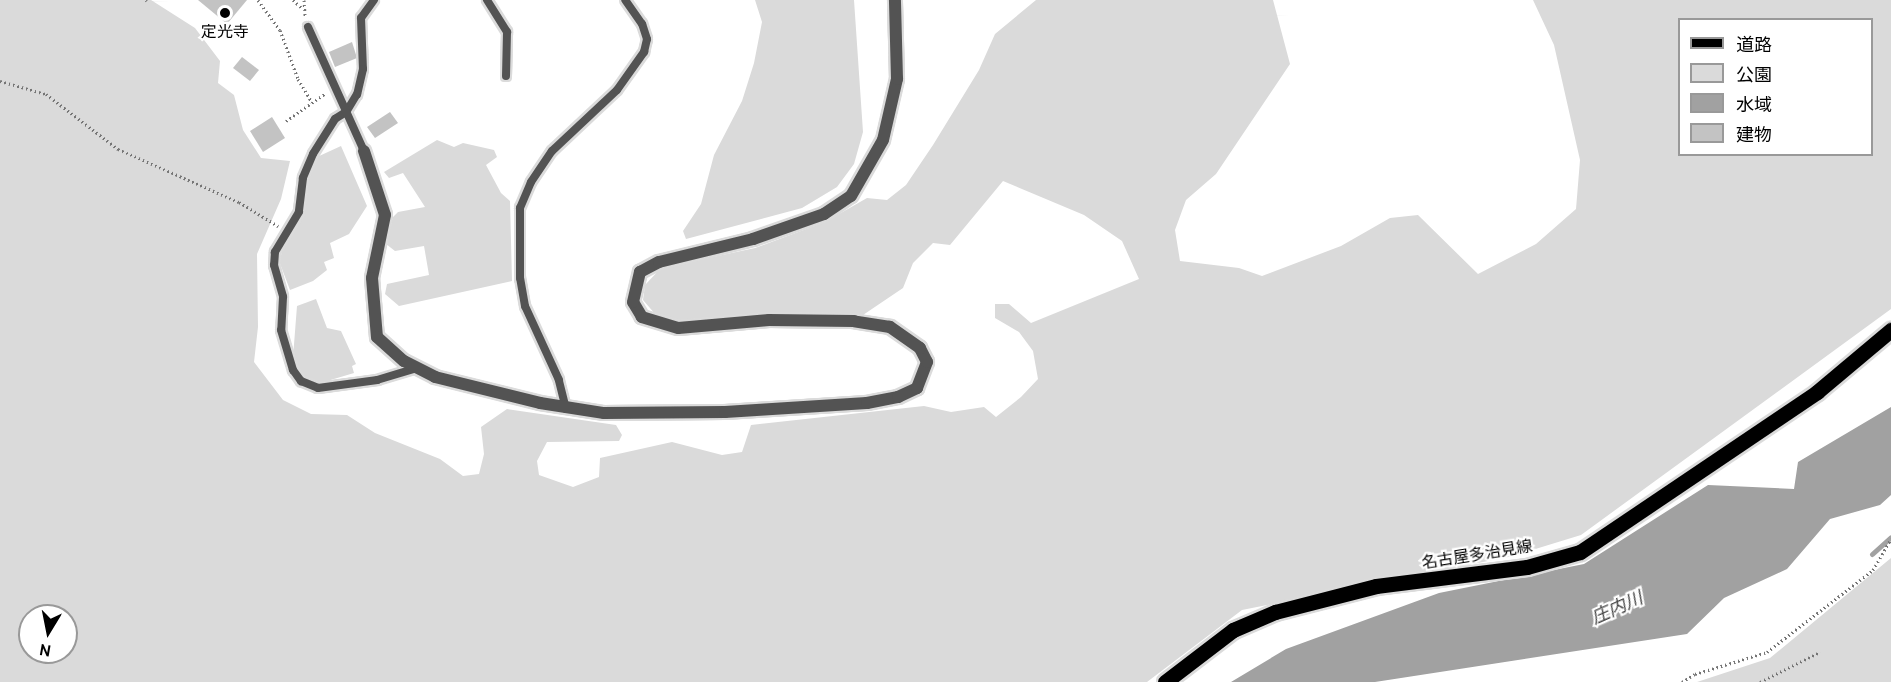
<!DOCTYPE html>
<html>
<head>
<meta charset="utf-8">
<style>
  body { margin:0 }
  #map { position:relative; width:1891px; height:682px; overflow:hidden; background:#fff; font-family:Cabin,"Noto Sans JP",sans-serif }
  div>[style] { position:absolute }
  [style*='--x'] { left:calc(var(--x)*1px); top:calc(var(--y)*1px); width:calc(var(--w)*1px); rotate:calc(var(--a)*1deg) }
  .green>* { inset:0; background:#dadada }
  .water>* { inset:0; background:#a1a1a1 }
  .stream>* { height:5px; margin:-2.5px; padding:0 2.5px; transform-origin:2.5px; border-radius:2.5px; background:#a1a1a1 }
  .building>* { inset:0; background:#c3c3c3 }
  .path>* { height:3px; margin-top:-1.5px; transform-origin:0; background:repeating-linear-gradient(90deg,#757575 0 1.5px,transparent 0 4.5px) }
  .roads { filter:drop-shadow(2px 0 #dbdbdb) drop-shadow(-2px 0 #dbdbdb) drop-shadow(0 2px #dbdbdb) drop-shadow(0 -2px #dbdbdb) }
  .service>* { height:8px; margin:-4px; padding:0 4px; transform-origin:4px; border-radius:4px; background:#535353 }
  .tertiary>* { height:12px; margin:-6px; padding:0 6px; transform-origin:6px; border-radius:6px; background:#535353 }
  .primary>* { height:15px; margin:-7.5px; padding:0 7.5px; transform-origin:7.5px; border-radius:7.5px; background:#000 }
  .dots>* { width:16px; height:16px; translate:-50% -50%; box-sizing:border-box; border:3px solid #fff; border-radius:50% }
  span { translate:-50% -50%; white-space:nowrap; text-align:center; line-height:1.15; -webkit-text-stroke:4.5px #fff; paint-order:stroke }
  .poi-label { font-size:16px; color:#000 }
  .street-label { font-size:16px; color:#000 }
  .water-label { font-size:18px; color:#424242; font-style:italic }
  .legend { position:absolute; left:1678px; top:18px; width:195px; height:138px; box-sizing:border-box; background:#fff; border:2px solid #999; margin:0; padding:8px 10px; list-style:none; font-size:18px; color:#000 }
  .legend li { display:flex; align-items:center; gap:12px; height:30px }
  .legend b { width:30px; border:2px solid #999 }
  .north { position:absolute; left:18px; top:604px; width:60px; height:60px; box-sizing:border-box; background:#fff; border:2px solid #999; border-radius:50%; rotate:190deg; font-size:16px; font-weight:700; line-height:24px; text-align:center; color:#000 }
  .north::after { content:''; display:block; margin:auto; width:21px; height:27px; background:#000; clip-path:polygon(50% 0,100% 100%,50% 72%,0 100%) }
</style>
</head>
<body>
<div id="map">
  <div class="green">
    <div style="clip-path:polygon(evenodd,0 0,151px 0,195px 28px,220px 61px,218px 83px,234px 95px,243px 130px,261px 158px,290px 161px,281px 199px,257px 254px,258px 327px,254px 362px,283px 400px,311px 414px,347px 415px,375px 433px,440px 459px,463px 476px,479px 474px,484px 454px,481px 427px,507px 409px,616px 425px,622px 435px,619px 441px,547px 442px,537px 461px,539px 475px,573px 487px,599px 477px,600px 458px,672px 442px,722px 455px,742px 452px,751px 425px,924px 406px,951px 412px,984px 407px,996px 417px,1021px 397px,1038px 379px,1033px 351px,1019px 332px,995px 318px,995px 304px,1009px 304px,1031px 323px,1139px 279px,1122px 241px,1084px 215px,1003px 181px,950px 245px,933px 243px,913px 263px,903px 288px,863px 315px,770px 313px,679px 321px,656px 315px,643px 300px,645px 285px,661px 268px,755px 248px,825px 222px,867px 198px,887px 200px,906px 185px,933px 145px,979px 70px,995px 34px,1036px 0,1273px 0,1290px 64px,1216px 174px,1186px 200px,1175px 230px,1180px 261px,1239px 268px,1262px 276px,1341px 246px,1390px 218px,1418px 215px,1478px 274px,1536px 244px,1576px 209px,1580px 160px,1554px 45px,1533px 0,1891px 0,1891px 309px,1581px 535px,1513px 556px,1242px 610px,1147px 682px,0 682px,0 0,1680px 20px,1872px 20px,1872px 154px,1680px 154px,1680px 20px,0 0,30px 616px,66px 616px,66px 652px,30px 652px,30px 616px)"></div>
    <div style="clip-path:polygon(755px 0,854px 0,863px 132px,854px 164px,837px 187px,802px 208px,686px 239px,683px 231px,701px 204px,714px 155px,742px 101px,754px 63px,762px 22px)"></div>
    <div style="clip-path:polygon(437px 140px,454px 147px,463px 143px,494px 150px,497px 157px,486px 165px,501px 193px,510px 201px,512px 281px,399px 306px,385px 294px,387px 284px,429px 275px,424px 246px,395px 251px,386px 244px,393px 217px,398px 212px,425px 207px,403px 173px,389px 178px,384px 172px)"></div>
    <div style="clip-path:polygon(341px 146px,367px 206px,349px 234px,330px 243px,334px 258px,324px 262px,327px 270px,313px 281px,290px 290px,279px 261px,283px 249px,303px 213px,308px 179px,317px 157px)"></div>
    <div style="clip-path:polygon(316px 299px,327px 328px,341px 331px,356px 364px,352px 366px,354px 373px,317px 384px,304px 378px,293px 357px,297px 306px)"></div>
    <div style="clip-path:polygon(1891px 558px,1891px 682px,1697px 682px,1770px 658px)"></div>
  </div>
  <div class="water">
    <div style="clip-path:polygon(1891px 407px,1891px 495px,1880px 505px,1830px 519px,1787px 569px,1724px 598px,1687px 634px,1375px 682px,1231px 682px,1286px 649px,1439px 593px,1584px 564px,1708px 485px,1794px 489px,1798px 462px)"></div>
  </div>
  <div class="stream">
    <div style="--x:1872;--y:554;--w:25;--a:-42"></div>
  </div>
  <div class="building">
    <div style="clip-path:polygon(198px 0,247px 0,227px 24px)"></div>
    <div style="clip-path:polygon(352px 42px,357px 58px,335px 67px,329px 52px)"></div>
    <div style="clip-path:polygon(242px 57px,259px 70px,250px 81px,233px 68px)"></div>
    <div style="clip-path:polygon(390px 112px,398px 123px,375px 138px,367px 127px)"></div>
    <div style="clip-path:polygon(272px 117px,285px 138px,263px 152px,250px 131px)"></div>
  </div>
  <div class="path">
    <div style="--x:146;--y:0;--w:1;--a:45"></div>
    <div style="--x:258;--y:0;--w:37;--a:54"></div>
    <div style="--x:280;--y:30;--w:52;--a:69.8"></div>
    <div style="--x:298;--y:79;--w:27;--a:59"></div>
    <div style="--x:293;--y:0;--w:13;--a:42"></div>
    <div style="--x:304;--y:0;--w:16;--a:86"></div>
    <div style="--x:0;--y:81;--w:48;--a:15.8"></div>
    <div style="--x:46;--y:94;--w:91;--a:37.4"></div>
    <div style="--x:118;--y:149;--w:132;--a:23.7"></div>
    <div style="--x:239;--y:202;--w:46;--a:31.6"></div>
    <div style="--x:286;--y:121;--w:49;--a:-35"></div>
    <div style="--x:1682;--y:682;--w:15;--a:-32"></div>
    <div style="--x:1695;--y:674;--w:75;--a:-17"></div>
    <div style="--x:1767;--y:652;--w:134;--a:-37.7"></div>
    <div style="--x:1873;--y:570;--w:36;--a:-60"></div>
    <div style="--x:1760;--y:682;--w:67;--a:-26.6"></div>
  </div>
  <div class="roads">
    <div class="service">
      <div style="--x:374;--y:0;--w:22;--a:126"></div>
      <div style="--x:361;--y:18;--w:51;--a:87.8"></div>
      <div style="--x:363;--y:69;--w:26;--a:103"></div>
      <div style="--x:357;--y:94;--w:21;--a:121"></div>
      <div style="--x:346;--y:112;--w:13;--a:148"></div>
      <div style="--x:335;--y:119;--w:41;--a:122.2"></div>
      <div style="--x:313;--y:154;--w:26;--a:113"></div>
      <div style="--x:303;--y:178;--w:34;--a:97"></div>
      <div style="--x:299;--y:212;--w:47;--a:121"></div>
      <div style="--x:275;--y:252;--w:13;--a:94"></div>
      <div style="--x:274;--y:265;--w:33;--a:74"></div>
      <div style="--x:283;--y:297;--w:33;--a:93"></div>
      <div style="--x:281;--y:330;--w:42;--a:73.3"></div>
      <div style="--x:293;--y:370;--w:14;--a:54"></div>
      <div style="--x:301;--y:381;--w:18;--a:22"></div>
      <div style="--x:318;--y:388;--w:60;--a:-7.7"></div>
      <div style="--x:377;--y:380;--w:42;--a:-16.7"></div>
      <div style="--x:487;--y:0;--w:38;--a:58"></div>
      <div style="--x:507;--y:32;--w:44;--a:91.3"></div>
      <div style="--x:308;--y:27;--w:136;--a:65.7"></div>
      <div style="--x:566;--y:409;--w:30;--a:-104"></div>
      <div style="--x:559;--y:380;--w:81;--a:-114.7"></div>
      <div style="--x:525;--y:306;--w:28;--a:-100"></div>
      <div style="--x:520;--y:278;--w:70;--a:-90"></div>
      <div style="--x:520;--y:208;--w:28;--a:-67"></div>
      <div style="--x:531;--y:182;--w:37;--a:-56"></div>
      <div style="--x:552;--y:151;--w:89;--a:-43.2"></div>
      <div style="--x:617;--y:90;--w:47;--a:-54.6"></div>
      <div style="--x:644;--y:52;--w:13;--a:-77"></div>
      <div style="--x:647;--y:39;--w:16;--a:-108"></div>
      <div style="--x:642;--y:24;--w:29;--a:-125"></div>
    </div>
    <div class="tertiary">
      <div style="--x:364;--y:151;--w:67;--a:71.8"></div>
      <div style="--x:385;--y:215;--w:64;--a:101.7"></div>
      <div style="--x:372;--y:278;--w:59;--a:85.2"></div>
      <div style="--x:377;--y:337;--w:36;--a:42"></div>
      <div style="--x:404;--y:361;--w:35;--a:27"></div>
      <div style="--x:435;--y:377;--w:108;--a:13.9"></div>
      <div style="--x:540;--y:403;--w:65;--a:8.9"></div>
      <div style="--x:604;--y:413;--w:121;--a:-0.5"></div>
      <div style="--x:725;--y:412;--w:142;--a:-3.6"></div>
      <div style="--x:867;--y:403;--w:32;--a:-11"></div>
      <div style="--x:898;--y:397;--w:21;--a:-25"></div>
      <div style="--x:917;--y:388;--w:28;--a:-69"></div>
      <div style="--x:927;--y:362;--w:16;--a:-117"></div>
      <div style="--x:920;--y:348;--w:37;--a:-145"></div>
      <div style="--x:890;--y:327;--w:36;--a:-171"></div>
      <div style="--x:854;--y:321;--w:85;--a:-179.3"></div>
      <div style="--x:769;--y:320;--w:91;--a:175"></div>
      <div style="--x:678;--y:328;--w:38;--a:-163"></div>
      <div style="--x:642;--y:317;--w:17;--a:-121"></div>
      <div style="--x:633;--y:302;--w:31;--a:-77"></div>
      <div style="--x:640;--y:272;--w:21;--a:-28"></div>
      <div style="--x:659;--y:262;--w:97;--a:-13.7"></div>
      <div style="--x:753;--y:239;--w:75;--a:-19.4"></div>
      <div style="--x:824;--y:214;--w:32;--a:-34"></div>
      <div style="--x:851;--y:196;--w:64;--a:-60.3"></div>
      <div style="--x:883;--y:140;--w:63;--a:-77.1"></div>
      <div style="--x:897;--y:79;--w:79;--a:-91.5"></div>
    </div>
    <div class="primary">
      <div style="--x:1165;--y:682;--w:86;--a:-37.4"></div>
      <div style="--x:1233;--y:630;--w:46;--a:-23.2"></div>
      <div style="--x:1275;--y:612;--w:104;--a:-14.4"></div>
      <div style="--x:1376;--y:586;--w:152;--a:-7.2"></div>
      <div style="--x:1527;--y:567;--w:55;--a:-15.8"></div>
      <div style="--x:1580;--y:552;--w:286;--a:-34"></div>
      <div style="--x:1817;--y:392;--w:97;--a:-40"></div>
    </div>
  </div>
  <div class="dots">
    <div style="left:225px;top:13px;background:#000"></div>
  </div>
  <div class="poi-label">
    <span style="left:225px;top:32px">定光寺</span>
  </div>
  <div class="street-label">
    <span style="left:1477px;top:555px;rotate:-9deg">名古屋多治見線</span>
  </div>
  <div class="water-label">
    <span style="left:1617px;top:608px;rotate:-24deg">庄内川</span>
  </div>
  <ul class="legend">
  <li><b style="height:8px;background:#000"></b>道路</li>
  <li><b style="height:16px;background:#dadada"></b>公園</li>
  <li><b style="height:16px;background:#a1a1a1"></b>水域</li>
  <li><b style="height:16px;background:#c3c3c3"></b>建物</li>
  </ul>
  <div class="north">N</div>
</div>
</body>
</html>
